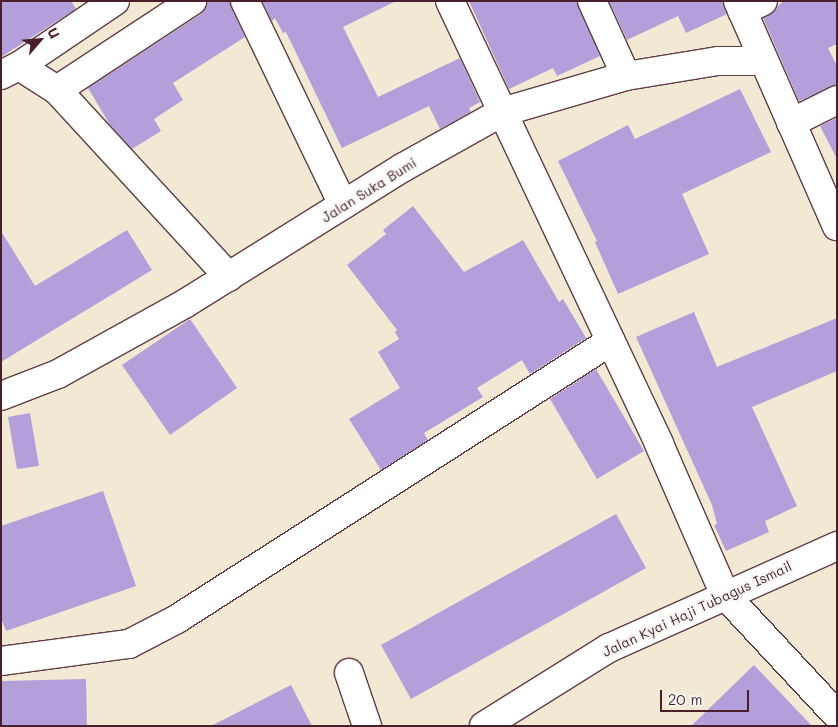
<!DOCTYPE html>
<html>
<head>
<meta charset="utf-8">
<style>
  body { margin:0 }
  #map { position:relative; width:838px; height:727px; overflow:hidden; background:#f1e9d4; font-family:Mali,sans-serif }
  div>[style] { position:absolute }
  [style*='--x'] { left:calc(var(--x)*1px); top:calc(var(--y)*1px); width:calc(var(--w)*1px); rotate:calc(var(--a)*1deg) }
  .building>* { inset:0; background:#b39fd9 }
  .roads { filter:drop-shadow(1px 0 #633d44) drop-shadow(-1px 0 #633d44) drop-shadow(0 1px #633d44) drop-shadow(0 -1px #633d44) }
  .minor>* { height:28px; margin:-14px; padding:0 14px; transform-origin:14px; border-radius:14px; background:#fff }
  span { translate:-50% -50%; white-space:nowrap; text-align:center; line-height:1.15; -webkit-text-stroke:5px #f6f6f2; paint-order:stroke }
  .street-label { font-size:14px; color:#4a1f2b }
  .frame { position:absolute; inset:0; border:2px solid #4a1f2b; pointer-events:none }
  .north { position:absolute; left:15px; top:15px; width:50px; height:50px; -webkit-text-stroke:4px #f6f6f2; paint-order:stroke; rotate:63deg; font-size:14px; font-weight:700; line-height:20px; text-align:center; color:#4a1f2b }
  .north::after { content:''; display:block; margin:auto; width:18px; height:22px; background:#4a1f2b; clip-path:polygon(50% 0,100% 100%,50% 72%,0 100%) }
  .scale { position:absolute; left:660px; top:690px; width:89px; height:22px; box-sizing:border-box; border:2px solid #4a1f2b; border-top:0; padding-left:6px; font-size:15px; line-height:18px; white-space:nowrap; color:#4a1f2b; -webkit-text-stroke:4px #f6f6f2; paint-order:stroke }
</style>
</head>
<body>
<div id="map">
  <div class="building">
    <div style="clip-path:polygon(1px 1px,71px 1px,76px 9px,1px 57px)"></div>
    <div style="clip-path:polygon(207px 1px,230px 1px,245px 37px,173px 83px,183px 100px,154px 119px,161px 131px,132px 149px,110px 125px,88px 88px,201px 14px)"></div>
    <div style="clip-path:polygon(262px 1px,396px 1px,343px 27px,378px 97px,460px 58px,480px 102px,469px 108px,471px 112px,440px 129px,429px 106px,342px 148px,286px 32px,283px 33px,275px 18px,272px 21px)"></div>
    <div style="clip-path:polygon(469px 1px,577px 1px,600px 56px,557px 76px,553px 68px,509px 89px)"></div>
    <div style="clip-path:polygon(609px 1px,723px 1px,727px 14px,686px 33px,678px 16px,627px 40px)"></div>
    <div style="clip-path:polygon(784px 1px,837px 1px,837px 44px,828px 48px,837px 66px,837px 85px,799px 101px,763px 18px)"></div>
    <div style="clip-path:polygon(740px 89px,771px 152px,682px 194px,709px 254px,618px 294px,595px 242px,597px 241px,558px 161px,628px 125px,635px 139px)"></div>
    <div style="clip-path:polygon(837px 118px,837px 159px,820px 126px)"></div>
    <div style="clip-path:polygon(413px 206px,464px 272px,523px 240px,559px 302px,563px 299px,586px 338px,530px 374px,522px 360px,477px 388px,483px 397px,424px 433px,428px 440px,381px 470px,349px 419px,400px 388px,378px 352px,399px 339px,395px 332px,397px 330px,347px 265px,386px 234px,383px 230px)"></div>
    <div style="clip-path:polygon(127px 230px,152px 270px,1px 362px,1px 231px,35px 286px)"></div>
    <div style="clip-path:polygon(694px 312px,717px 367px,837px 318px,837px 371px,752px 407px,797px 506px,765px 521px,769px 532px,726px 551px,714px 525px,717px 524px,712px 505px,636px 337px)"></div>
    <div style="clip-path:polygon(190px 319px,237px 388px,170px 435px,122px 365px)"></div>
    <div style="clip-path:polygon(596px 369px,644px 451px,597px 479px,550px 399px)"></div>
    <div style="clip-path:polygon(30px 413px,39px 466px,17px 469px,8px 417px)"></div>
    <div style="clip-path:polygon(103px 491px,136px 586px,6px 631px,1px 618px,1px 526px)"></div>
    <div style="clip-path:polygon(616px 514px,646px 568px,411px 699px,381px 645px)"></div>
    <div style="clip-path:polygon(754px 665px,812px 726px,691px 726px)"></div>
    <div style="clip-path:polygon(86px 679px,87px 726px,1px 726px,1px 681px)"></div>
    <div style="clip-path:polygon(291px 685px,312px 726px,211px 726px)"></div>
  </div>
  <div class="roads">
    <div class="minor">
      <div style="--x:245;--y:1;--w:226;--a:64.3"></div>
      <div style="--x:450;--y:1;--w:490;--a:64.7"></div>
      <div style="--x:659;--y:444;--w:165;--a:66.4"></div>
      <div style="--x:725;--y:595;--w:164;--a:47"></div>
      <div style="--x:592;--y:1;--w:82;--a:65.6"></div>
      <div style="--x:738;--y:1;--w:246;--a:66.3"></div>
      <div style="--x:742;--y:11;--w:23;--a:-25"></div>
      <div style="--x:19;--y:66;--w:116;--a:-34.1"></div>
      <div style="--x:1;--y:75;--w:20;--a:-27"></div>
      <div style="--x:19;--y:66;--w:45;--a:32.3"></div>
      <div style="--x:57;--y:90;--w:254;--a:47.4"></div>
      <div style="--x:57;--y:90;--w:162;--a:-33.4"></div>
      <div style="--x:791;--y:123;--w:51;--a:-26.6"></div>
      <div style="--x:1;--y:396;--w:61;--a:-21.1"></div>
      <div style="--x:58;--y:374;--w:146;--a:-29"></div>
      <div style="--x:186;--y:303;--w:255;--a:-32"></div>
      <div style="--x:402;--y:168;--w:115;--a:-29.2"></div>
      <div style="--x:502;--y:112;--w:129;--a:-16.2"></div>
      <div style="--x:626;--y:76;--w:93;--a:-9.3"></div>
      <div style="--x:718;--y:61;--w:45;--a:0"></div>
      <div style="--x:1;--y:661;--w:129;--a:-7.6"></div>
      <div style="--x:129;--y:644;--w:54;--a:-27.5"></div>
      <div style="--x:177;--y:619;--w:515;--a:-32.64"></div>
      <div style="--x:349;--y:673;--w:56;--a:71.2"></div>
      <div style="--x:484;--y:726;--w:147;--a:-32"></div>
      <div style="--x:609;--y:648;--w:250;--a:-24.1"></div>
    </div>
  </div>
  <div class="street-label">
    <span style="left:369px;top:190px;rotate:-32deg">Jalan Suka Bumi</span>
    <span style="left:697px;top:609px;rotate:-25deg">Jalan Kyai Haji Tubagus Ismail</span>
  </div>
  <div class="frame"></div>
  <div class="north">U</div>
  <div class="scale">20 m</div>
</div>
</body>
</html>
